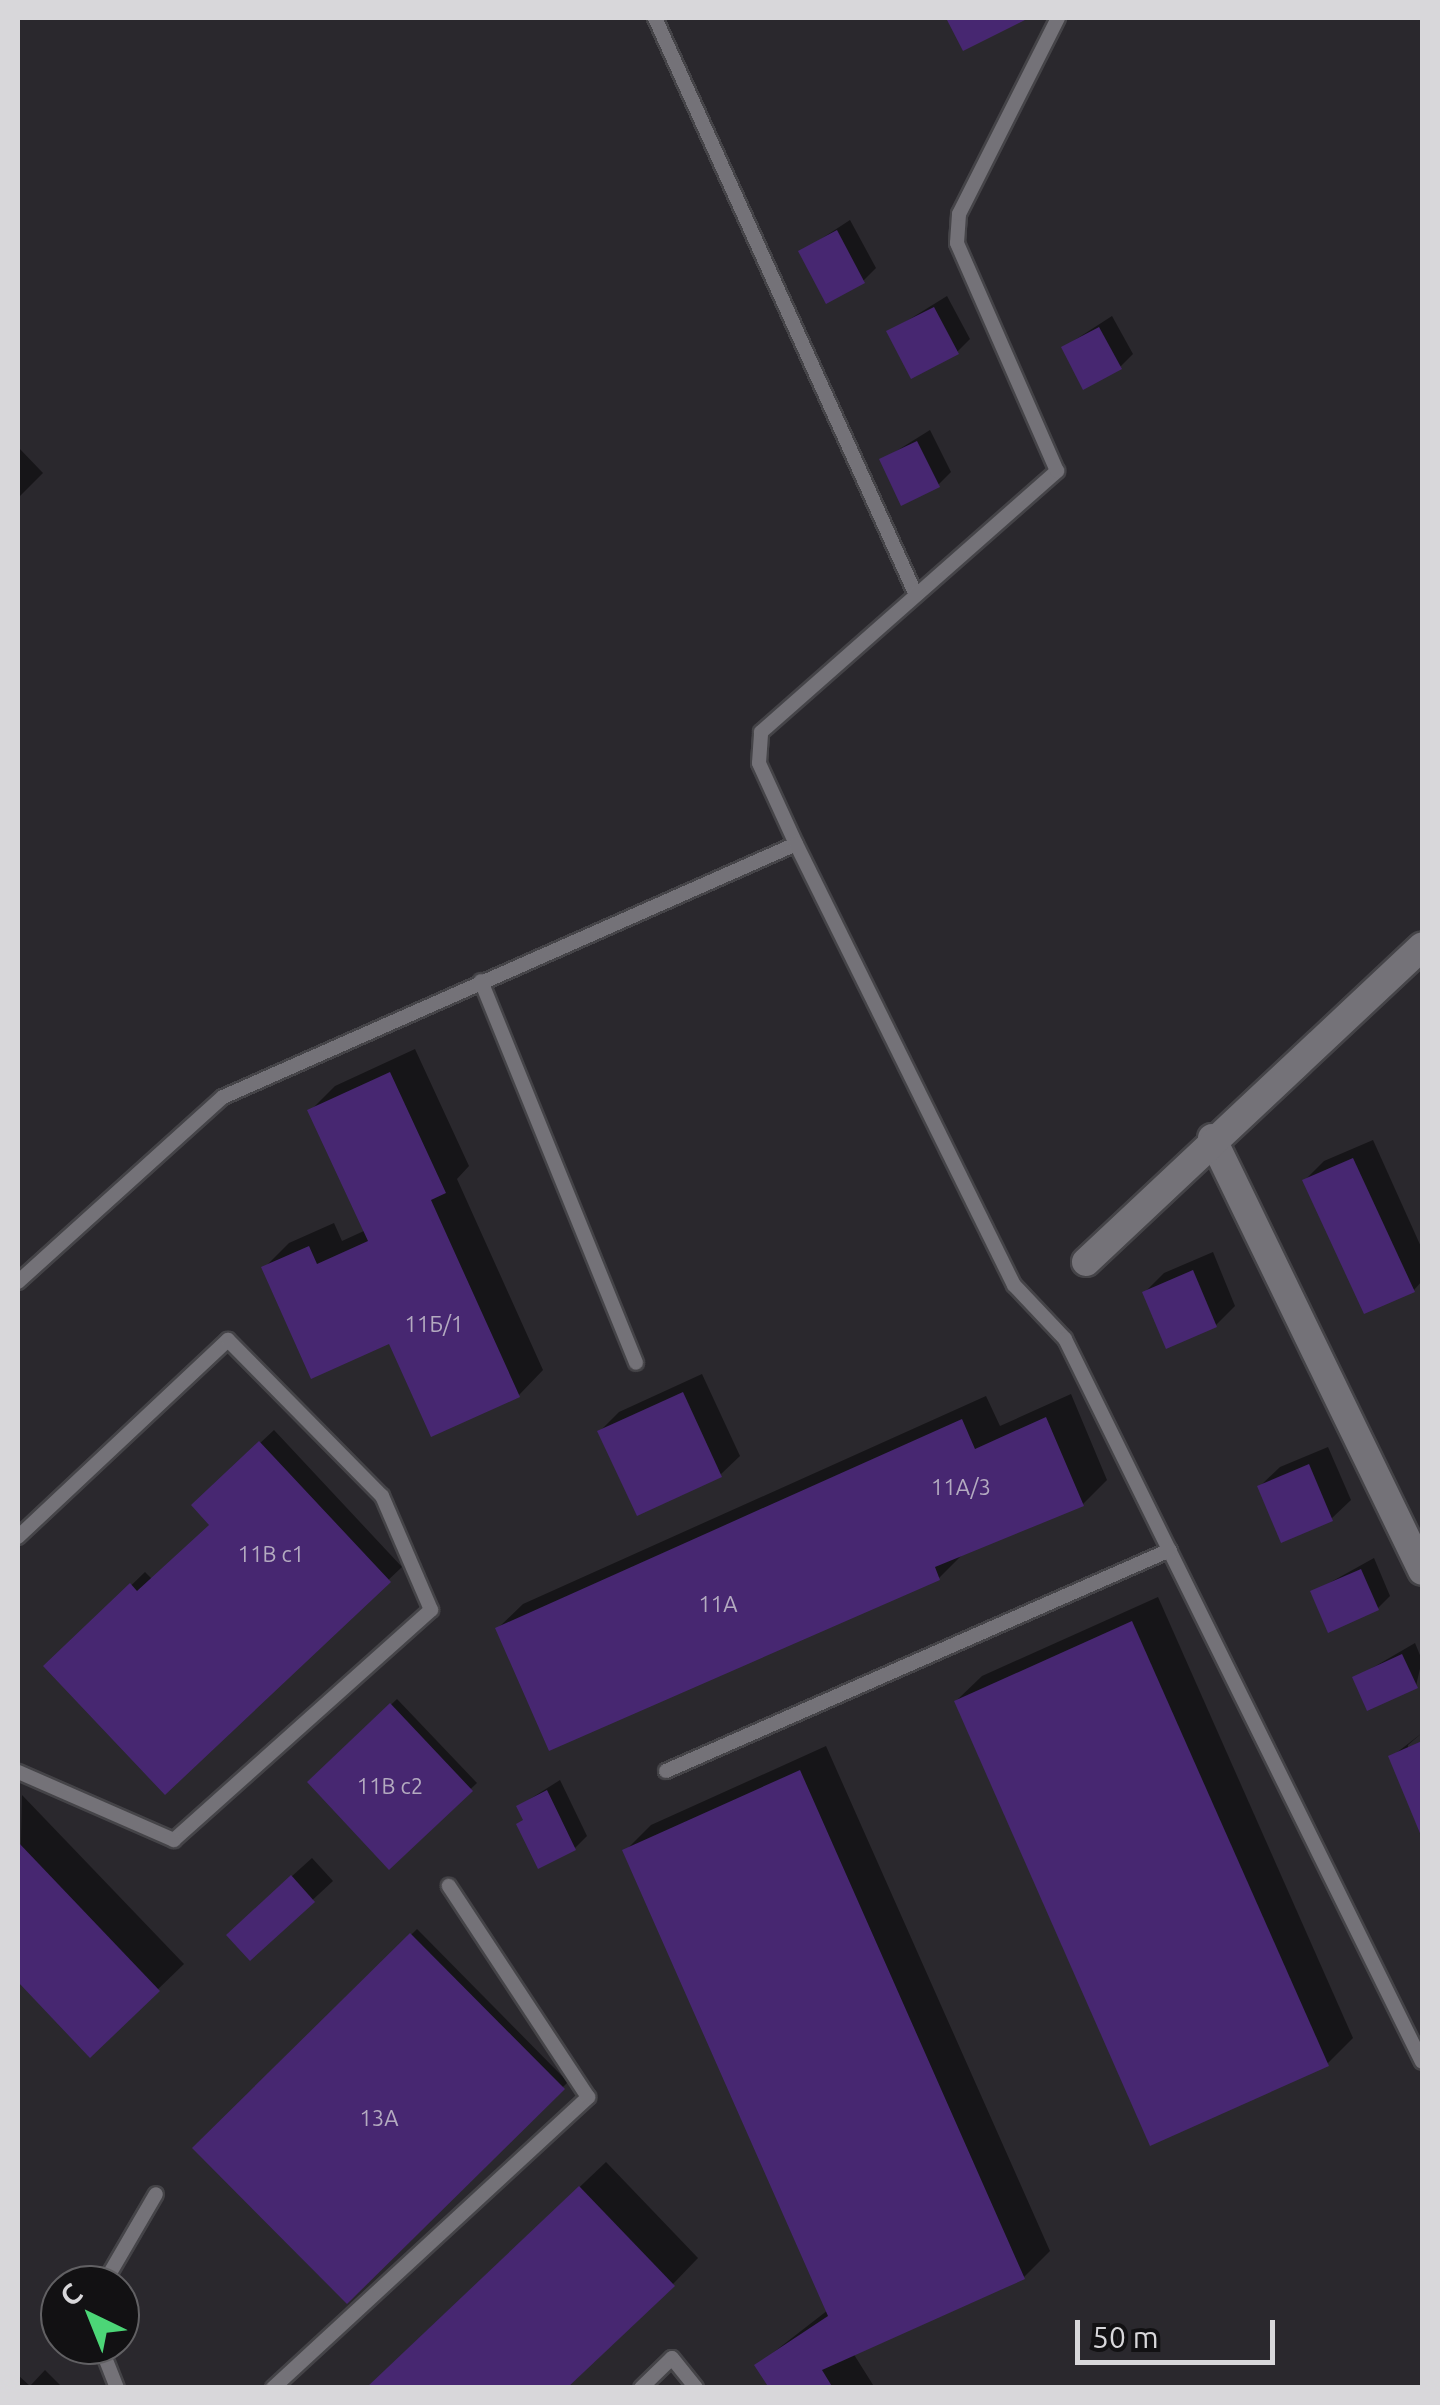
<!DOCTYPE html>
<html>
<head>
<meta charset="utf-8">
<style>
  body { margin:0 }
  #map { position:relative; width:1440px; height:2405px; overflow:hidden; background:#2a282d; font-family:Ubuntu,sans-serif }
  div>[style] { position:absolute }
  [style*='--x'] { left:calc(var(--x)*1px); top:calc(var(--y)*1px); width:calc(var(--w)*1px); rotate:calc(var(--a)*1deg) }
  .shadow>* { inset:0; background:#0007 }
  .building>* { inset:0; background:#472771 }
  .roads { filter:drop-shadow(2px 0 #454448) drop-shadow(-2px 0 #454448) drop-shadow(0 2px #454448) drop-shadow(0 -2px #454448) }
  .lane>* { height:14px; margin:-7px; padding:0 7px; transform-origin:7px; border-radius:7px; background:#747278 }
  .street>* { height:28px; margin:-14px; padding:0 14px; transform-origin:14px; border-radius:14px; background:#747278 }
  span { translate:-50% -50%; white-space:nowrap; text-align:center; line-height:1.15; -webkit-text-stroke:9px #121113; paint-order:stroke }
  .number-label { font-size:22px; color:#b4abc0 }
  .number-label span { -webkit-text-stroke-width:0 }
  .frame { position:absolute; inset:0; border:20px solid #d8d7da; pointer-events:none }
  .north { position:absolute; left:40px; top:2265px; width:100px; height:100px; box-sizing:border-box; background:#121113; border:2px solid #616063; border-radius:50%; rotate:317deg; font-size:28px; font-weight:700; line-height:40px; text-align:center; color:#d8d7da }
  .north::after { content:''; display:block; margin:auto; width:35px; height:45px; background:#4cd677; clip-path:polygon(50% 0,100% 100%,50% 72%,0 100%) }
  .scale { position:absolute; left:1075px; top:2320px; width:200px; height:45px; box-sizing:border-box; border:5px solid #d8d7da; border-top:0; padding-left:12px; font-size:30px; line-height:35px; white-space:nowrap; color:#d8d7da; -webkit-text-stroke:8px #121113; paint-order:stroke }
</style>
</head>
<body>
<div id="map">
  <div class="shadow">
    <div style="clip-path:polygon(850px 220px,876px 268px,863px 281px,801px 252px)"></div>
    <div style="clip-path:polygon(947px 296px,970px 339px,957px 352px,889px 332px)"></div>
    <div style="clip-path:polygon(1112px 316px,1133px 354px,1120px 367px,1064px 347px)"></div>
    <div style="clip-path:polygon(930px 430px,951px 472px,938px 485px,882px 460px)"></div>
    <div style="clip-path:polygon(18px 447px,43px 473px,18px 498px)"></div>
    <div style="clip-path:polygon(415px 1049px,469px 1166px,457px 1179px,543px 1370px,519px 1395px,391px 1341px,264px 1268px,289px 1243px,334px 1223px,342px 1241px,366px 1230px,310px 1111px,335px 1086px)"></div>
    <div style="clip-path:polygon(1373px 1140px,1422px 1249px,1422px 1281px,1414px 1290px,1305px 1180px,1324px 1161px)"></div>
    <div style="clip-path:polygon(1213px 1252px,1235px 1306px,1216px 1325px,1145px 1292px,1164px 1273px)"></div>
    <div style="clip-path:polygon(702px 1374px,740px 1456px,720px 1475px,600px 1431px,619px 1412px)"></div>
    <div style="clip-path:polygon(1071px 1394px,1107px 1480px,1083px 1504px,965px 1552px,939px 1578px,498px 1628px,523px 1604px,986px 1396px,1000px 1426px)"></div>
    <div style="clip-path:polygon(274px 1430px,402px 1567px,165px 1792px,47px 1667px,145px 1572px,152px 1579px,212px 1524px,208px 1492px)"></div>
    <div style="clip-path:polygon(1328px 1447px,1351px 1500px,1331px 1519px,1260px 1486px,1280px 1467px)"></div>
    <div style="clip-path:polygon(1374px 1558px,1390px 1596px,1378px 1608px,1313px 1592px)"></div>
    <div style="clip-path:polygon(1158px 1597px,1353px 2038px,1327px 2064px,956px 1701px,982px 1676px)"></div>
    <div style="clip-path:polygon(1415px 1643px,1422px 1660px,1416px 1686px,1355px 1678px)"></div>
    <div style="clip-path:polygon(397px 1699px,477px 1783px,389px 1866px,310px 1782px)"></div>
    <div style="clip-path:polygon(1422px 1733px,1408px 1745px,1408px 1750px,1422px 1744px,1422px 1820px,1391px 1757px)"></div>
    <div style="clip-path:polygon(826px 1746px,1050px 2251px,1024px 2277px,853px 2353px,875px 2388px,772px 2388px,757px 2365px,828px 2310px,625px 1851px,651px 1825px)"></div>
    <div style="clip-path:polygon(560px 1780px,587px 1836px,575px 1848px,525px 1818px,519px 1806px)"></div>
    <div style="clip-path:polygon(22px 1795px,184px 1964px,90px 2055px,18px 1979px)"></div>
    <div style="clip-path:polygon(312px 1858px,333px 1881px,250px 1958px,248px 1916px)"></div>
    <div style="clip-path:polygon(417px 1929px,568px 2082px,347px 2301px,196px 2148px)"></div>
    <div style="clip-path:polygon(606px 2162px,698px 2258px,673px 2284px,563px 2388px,368px 2388px)"></div>
    <div style="clip-path:polygon(45px 2370px,63px 2388px,18px 2388px,18px 2375px,30px 2386px)"></div>
  </div>
  <div class="building">
    <div style="clip-path:polygon(946px 18px,1029px 18px,963px 51px)"></div>
    <div style="clip-path:polygon(837px 230px,865px 283px,826px 304px,798px 251px)"></div>
    <div style="clip-path:polygon(934px 307px,959px 354px,911px 379px,886px 331px)"></div>
    <div style="clip-path:polygon(1099px 327px,1122px 369px,1083px 390px,1061px 347px)"></div>
    <div style="clip-path:polygon(917px 441px,940px 487px,901px 506px,879px 459px)"></div>
    <div style="clip-path:polygon(390px 1072px,446px 1193px,431px 1200px,520px 1397px,431px 1437px,389px 1344px,311px 1379px,261px 1267px,309px 1246px,317px 1264px,368px 1241px,307px 1110px)"></div>
    <div style="clip-path:polygon(1353px 1158px,1415px 1292px,1364px 1314px,1302px 1180px)"></div>
    <div style="clip-path:polygon(1193px 1270px,1217px 1327px,1166px 1349px,1142px 1292px)"></div>
    <div style="clip-path:polygon(683px 1392px,722px 1477px,637px 1516px,597px 1431px)"></div>
    <div style="clip-path:polygon(1046px 1417px,1084px 1506px,935px 1567px,940px 1580px,549px 1751px,495px 1628px,962px 1419px,975px 1449px)"></div>
    <div style="clip-path:polygon(259px 1441px,391px 1582px,165px 1795px,43px 1666px,130px 1583px,137px 1591px,209px 1525px,191px 1505px)"></div>
    <div style="clip-path:polygon(1309px 1464px,1333px 1521px,1281px 1543px,1257px 1486px)"></div>
    <div style="clip-path:polygon(1361px 1569px,1379px 1610px,1328px 1633px,1310px 1591px)"></div>
    <div style="clip-path:polygon(1132px 1621px,1329px 2066px,1150px 2146px,954px 1701px)"></div>
    <div style="clip-path:polygon(1402px 1654px,1418px 1688px,1367px 1711px,1352px 1677px)"></div>
    <div style="clip-path:polygon(390px 1703px,473px 1791px,389px 1870px,307px 1782px)"></div>
    <div style="clip-path:polygon(1422px 1741px,1422px 1838px,1388px 1756px)"></div>
    <div style="clip-path:polygon(800px 1770px,1025px 2279px,822px 2370px,833px 2388px,769px 2388px,754px 2365px,828px 2316px,622px 1850px)"></div>
    <div style="clip-path:polygon(547px 1790px,576px 1850px,538px 1869px,516px 1824px,523px 1820px,516px 1806px)"></div>
    <div style="clip-path:polygon(18px 1842px,160px 1991px,90px 2058px,18px 1982px)"></div>
    <div style="clip-path:polygon(291px 1875px,315px 1902px,250px 1961px,226px 1935px)"></div>
    <div style="clip-path:polygon(410px 1933px,565px 2089px,347px 2304px,192px 2148px)"></div>
    <div style="clip-path:polygon(579px 2186px,675px 2286px,567px 2388px,366px 2388px)"></div>
  </div>
  <div class="roads">
    <div class="lane">
      <div style="--x:655;--y:18;--w:633;--a:65.66"></div>
      <div style="--x:796;--y:844;--w:89;--a:-114.6"></div>
      <div style="--x:759;--y:763;--w:31;--a:-86"></div>
      <div style="--x:761;--y:732;--w:395;--a:-41.4"></div>
      <div style="--x:1057;--y:471;--w:249;--a:-113.7"></div>
      <div style="--x:957;--y:243;--w:29;--a:-86"></div>
      <div style="--x:959;--y:214;--w:220;--a:-63.2"></div>
      <div style="--x:481;--y:981;--w:412;--a:67.9"></div>
      <div style="--x:18;--y:1282;--w:276;--a:-42.1"></div>
      <div style="--x:223;--y:1097;--w:626;--a:-23.82"></div>
      <div style="--x:796;--y:844;--w:492;--a:63.7"></div>
      <div style="--x:1014;--y:1285;--w:74;--a:46.6"></div>
      <div style="--x:1065;--y:1339;--w:806;--a:63.72"></div>
      <div style="--x:18;--y:1537;--w:288;--a:-43.2"></div>
      <div style="--x:228;--y:1340;--w:219;--a:45.4"></div>
      <div style="--x:382;--y:1496;--w:124;--a:66.7"></div>
      <div style="--x:431;--y:1610;--w:345;--a:138.2"></div>
      <div style="--x:174;--y:1840;--w:170;--a:-156.4"></div>
      <div style="--x:666;--y:1771;--w:550;--a:-23.68"></div>
      <div style="--x:103;--y:2285;--w:105;--a:-59.8"></div>
      <div style="--x:100;--y:2345;--w:46;--a:68.4"></div>
      <div style="--x:273;--y:2388;--w:429;--a:-42.7"></div>
      <div style="--x:588;--y:2097;--w:253;--a:-123.4"></div>
      <div style="--x:641;--y:2388;--w:43;--a:-44.1"></div>
      <div style="--x:672;--y:2358;--w:38;--a:51"></div>
    </div>
    <div class="street">
      <div style="--x:1212;--y:1138;--w:481;--a:64.1"></div>
      <div style="--x:1086;--y:1262;--w:461;--a:-43.2"></div>
    </div>
  </div>
  <div class="number-label">
    <span style="left:434px;top:1324px">11Б/1</span>
    <span style="left:961px;top:1487px">11А/3</span>
    <span style="left:271px;top:1554px">11В с1</span>
    <span style="left:718px;top:1604px">11А</span>
    <span style="left:390px;top:1786px">11В с2</span>
    <span style="left:379px;top:2118px">13А</span>
  </div>
  <div class="frame"></div>
  <div class="north">С</div>
  <div class="scale">50 m</div>
</div>
</body>
</html>
